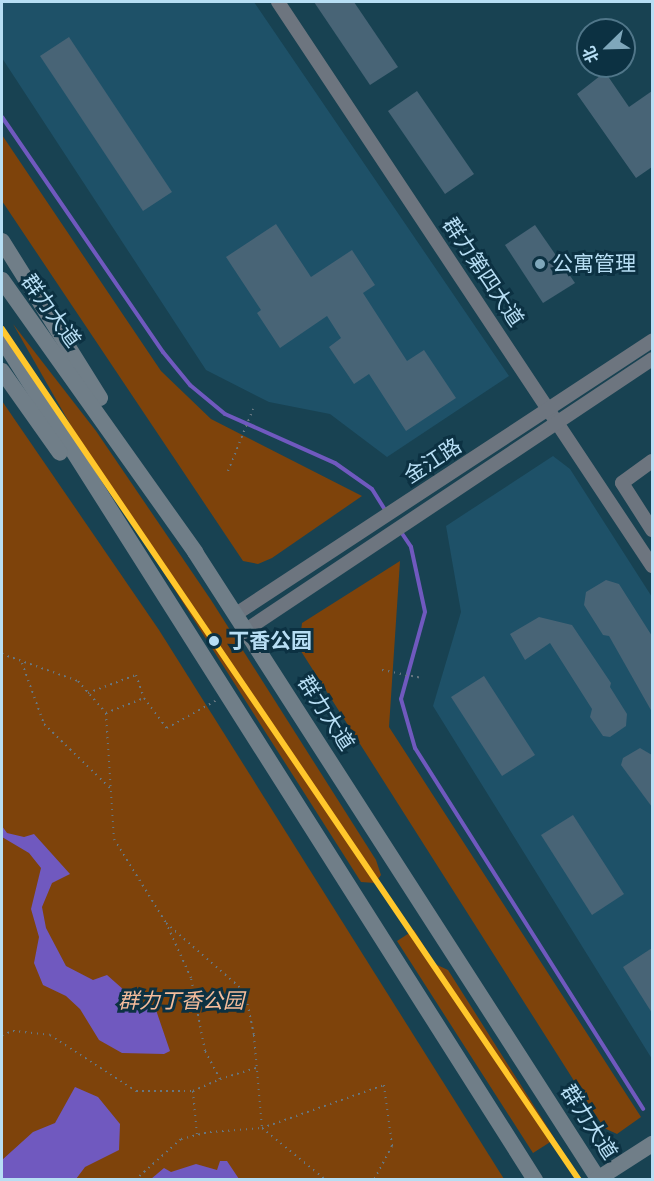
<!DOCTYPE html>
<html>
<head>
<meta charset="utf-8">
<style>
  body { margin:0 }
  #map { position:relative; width:654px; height:1181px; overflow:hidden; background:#184252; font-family:"Crimson Pro","Noto Sans SC",serif }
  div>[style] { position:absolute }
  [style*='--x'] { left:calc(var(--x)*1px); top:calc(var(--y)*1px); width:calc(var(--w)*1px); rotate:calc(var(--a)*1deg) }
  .built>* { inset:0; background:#1e5168 }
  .green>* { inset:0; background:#7e430b }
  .water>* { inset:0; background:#7059bf }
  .stream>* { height:4px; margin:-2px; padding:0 2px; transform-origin:2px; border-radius:2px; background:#7059bf }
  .building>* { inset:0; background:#486476 }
  .path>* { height:2px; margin-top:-1px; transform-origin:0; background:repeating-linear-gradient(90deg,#667781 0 1.5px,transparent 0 6px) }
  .minor>* { height:14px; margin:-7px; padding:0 7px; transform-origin:7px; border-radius:7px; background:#6d757f }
  .major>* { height:16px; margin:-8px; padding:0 8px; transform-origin:8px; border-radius:8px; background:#707e88 }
  .metro-1>* { height:6px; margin:-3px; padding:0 3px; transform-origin:3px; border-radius:3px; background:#ffc72c }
  .dots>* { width:16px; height:16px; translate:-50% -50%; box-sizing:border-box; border:3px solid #0c3142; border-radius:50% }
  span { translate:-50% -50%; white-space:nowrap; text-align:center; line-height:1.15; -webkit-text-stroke:6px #0c3142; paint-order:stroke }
  .poi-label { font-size:21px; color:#b7def4 }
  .left { translate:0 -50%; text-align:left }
  .street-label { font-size:21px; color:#b7def4 }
  .stop-label { font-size:21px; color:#b7def4; font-weight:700 }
  .park-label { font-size:21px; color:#f5bd9c; font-style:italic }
  .frame { position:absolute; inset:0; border:3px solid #b7def4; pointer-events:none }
  .north { position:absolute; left:576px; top:18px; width:60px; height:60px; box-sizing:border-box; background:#0c3142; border:2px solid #507689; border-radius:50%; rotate:247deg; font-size:16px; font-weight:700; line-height:24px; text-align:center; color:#b7def4 }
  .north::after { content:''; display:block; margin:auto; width:21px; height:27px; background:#7fa7bb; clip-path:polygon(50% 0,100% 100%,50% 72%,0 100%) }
</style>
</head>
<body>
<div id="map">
  <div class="built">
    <div style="clip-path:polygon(2px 2px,254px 2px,509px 376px,387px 457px,330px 414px,269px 402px,206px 370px,2px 58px)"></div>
    <div style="clip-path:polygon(553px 456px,570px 469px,652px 597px,652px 1059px,433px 706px,461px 612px,446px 526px)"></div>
  </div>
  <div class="green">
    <div style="clip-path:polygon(2px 135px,161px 371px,211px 419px,362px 496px,272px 558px,258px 564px,243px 561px,2px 201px)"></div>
    <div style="clip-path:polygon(13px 324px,96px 431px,211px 600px,376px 860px,381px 875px,375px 883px,361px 882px,78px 438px)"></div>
    <div style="clip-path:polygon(2px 401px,159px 630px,504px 1179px,2px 1179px)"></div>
    <div style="clip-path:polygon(400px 561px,389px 727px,641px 1117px,617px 1134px,604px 1128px,299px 648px,302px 623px)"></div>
    <div style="clip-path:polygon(414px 930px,435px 964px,448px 970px,555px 1139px,533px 1153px,397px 941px)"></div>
  </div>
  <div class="water">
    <div style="clip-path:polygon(2px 826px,7px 833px,24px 837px,34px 834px,70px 874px,52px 883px,42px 907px,46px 928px,66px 966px,93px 980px,107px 975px,133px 998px,156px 1010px,170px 1051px,164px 1054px,122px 1053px,99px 1040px,80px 1009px,66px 996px,43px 985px,34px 963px,39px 937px,31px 909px,41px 868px,29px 853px,2px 837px)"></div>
    <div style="clip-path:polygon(75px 1087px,98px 1097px,120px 1124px,119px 1150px,85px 1167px,76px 1179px,2px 1179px,2px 1160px,33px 1132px,55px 1123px)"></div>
    <div style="clip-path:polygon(220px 1161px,227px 1161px,239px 1179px,151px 1179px,164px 1168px,171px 1172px,196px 1164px,217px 1170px)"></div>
  </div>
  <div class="stream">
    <div style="--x:2;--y:117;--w:285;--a:55.6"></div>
    <div style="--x:163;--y:352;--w:43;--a:50.7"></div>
    <div style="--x:190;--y:385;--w:45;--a:39.6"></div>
    <div style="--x:225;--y:414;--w:120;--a:24"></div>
    <div style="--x:335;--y:463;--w:45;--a:35.1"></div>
    <div style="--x:372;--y:489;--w:26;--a:58"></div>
    <div style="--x:401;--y:532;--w:18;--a:56"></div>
    <div style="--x:411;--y:547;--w:66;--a:77.8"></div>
    <div style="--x:425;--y:612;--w:90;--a:105.4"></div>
    <div style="--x:401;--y:699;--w:51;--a:74.1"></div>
    <div style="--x:415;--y:748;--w:427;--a:57.7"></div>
  </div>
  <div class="building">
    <div style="clip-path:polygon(314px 2px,354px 2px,398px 67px,370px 85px)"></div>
    <div style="clip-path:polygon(69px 37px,172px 192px,143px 211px,40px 56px)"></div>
    <div style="clip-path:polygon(605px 72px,629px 107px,652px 91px,652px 167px,636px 178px,577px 94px)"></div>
    <div style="clip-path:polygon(417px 91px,474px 174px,445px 194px,388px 111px)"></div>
    <div style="clip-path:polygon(276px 224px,311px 277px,352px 250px,375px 285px,363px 293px,407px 361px,424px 350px,456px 398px,406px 431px,369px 374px,354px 384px,329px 347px,341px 338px,327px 316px,280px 348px,257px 313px,261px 310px,226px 257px)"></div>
    <div style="clip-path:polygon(535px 225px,575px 283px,543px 303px,505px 245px)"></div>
    <div style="clip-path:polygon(606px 580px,619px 584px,652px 636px,652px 712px,609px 636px,603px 635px,584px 605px,586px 592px)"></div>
    <div style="clip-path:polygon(539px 617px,572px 625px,611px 683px,610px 687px,627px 714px,626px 726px,610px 737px,603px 736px,590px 717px,592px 709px,550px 643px,525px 660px,510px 634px)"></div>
    <div style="clip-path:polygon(484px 676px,535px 755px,502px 776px,451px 697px)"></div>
    <div style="clip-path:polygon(640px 748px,652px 755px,652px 807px,621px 765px,623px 758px)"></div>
    <div style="clip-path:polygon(573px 815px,624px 894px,592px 915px,541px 835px)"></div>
    <div style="clip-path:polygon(652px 948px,652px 1013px,623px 967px)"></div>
  </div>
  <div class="path">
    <div style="--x:228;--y:471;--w:67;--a:-68"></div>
    <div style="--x:2;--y:654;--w:81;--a:19.6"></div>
    <div style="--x:78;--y:681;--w:43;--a:48.8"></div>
    <div style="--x:106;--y:713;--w:126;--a:86.4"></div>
    <div style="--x:114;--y:839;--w:99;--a:58.2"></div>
    <div style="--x:166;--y:923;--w:105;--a:41.1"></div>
    <div style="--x:245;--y:992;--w:44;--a:78.2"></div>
    <div style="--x:254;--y:1035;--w:93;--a:85.1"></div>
    <div style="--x:262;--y:1128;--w:82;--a:39.1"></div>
    <div style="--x:22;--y:663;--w:65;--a:70.2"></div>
    <div style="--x:44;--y:724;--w:93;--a:44.1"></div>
    <div style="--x:382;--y:670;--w:41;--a:11.3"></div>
    <div style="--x:88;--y:693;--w:51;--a:-20.6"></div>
    <div style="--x:136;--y:675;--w:24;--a:71"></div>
    <div style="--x:106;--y:713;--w:41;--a:-21.5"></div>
    <div style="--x:144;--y:698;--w:38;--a:53"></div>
    <div style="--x:167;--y:728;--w:57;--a:-29.2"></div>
    <div style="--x:2;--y:1035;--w:12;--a:-20"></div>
    <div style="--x:13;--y:1031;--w:37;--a:6"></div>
    <div style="--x:50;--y:1035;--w:103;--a:33.1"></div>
    <div style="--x:136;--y:1091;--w:57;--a:0"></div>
    <div style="--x:193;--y:1091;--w:30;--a:-24"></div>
    <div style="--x:220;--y:1079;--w:32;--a:-118"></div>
    <div style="--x:205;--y:1051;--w:74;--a:-100.9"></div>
    <div style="--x:191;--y:978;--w:58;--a:-114.4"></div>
    <div style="--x:220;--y:1079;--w:39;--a:-17"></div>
    <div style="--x:193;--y:1091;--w:44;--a:84.8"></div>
    <div style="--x:135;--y:1180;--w:62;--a:-41.7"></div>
    <div style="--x:181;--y:1139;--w:30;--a:-14"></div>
    <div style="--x:210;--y:1132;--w:52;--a:-4.4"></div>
    <div style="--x:262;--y:1128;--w:129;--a:-19.4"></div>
    <div style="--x:384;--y:1085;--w:62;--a:82.5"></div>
    <div style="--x:392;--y:1146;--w:38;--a:118"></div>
  </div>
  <div class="minor">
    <div style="--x:278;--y:2;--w:677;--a:56.45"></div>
    <div style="--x:652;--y:461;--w:37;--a:144"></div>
    <div style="--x:622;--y:483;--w:56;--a:57.4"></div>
    <div style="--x:236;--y:614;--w:498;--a:-33.3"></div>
    <div style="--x:246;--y:630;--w:488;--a:-33.7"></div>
  </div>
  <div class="major">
    <div style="--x:2;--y:241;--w:185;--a:58"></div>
    <div style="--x:2;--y:280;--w:334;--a:54.6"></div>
    <div style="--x:195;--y:552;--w:747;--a:57.25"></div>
    <div style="--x:2;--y:339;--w:996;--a:57.63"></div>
    <div style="--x:2;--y:371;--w:100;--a:54.7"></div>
    <div style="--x:596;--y:1180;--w:67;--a:-32.7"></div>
  </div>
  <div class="metro-1">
    <div style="--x:2;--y:329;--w:1028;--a:55.86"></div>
  </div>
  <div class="dots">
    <div style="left:540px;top:264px;background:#7fa7bb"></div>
    <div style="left:214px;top:641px;background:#b7def4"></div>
  </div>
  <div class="poi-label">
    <span class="left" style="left:552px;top:264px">公寓管理</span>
  </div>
  <div class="street-label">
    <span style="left:483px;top:272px;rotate:56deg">群力第四大道</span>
    <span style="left:51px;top:311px;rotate:54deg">群力大道</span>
    <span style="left:433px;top:461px;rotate:-33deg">金江路</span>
    <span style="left:326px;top:713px;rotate:57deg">群力大道</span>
    <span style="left:589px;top:1122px;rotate:57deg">群力大道</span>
  </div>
  <div class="stop-label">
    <span class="left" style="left:228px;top:641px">丁香公园</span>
  </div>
  <div class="park-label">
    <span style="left:181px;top:1001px">群力丁香公园</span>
  </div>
  <div class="frame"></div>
  <div class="north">北</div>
</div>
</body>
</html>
